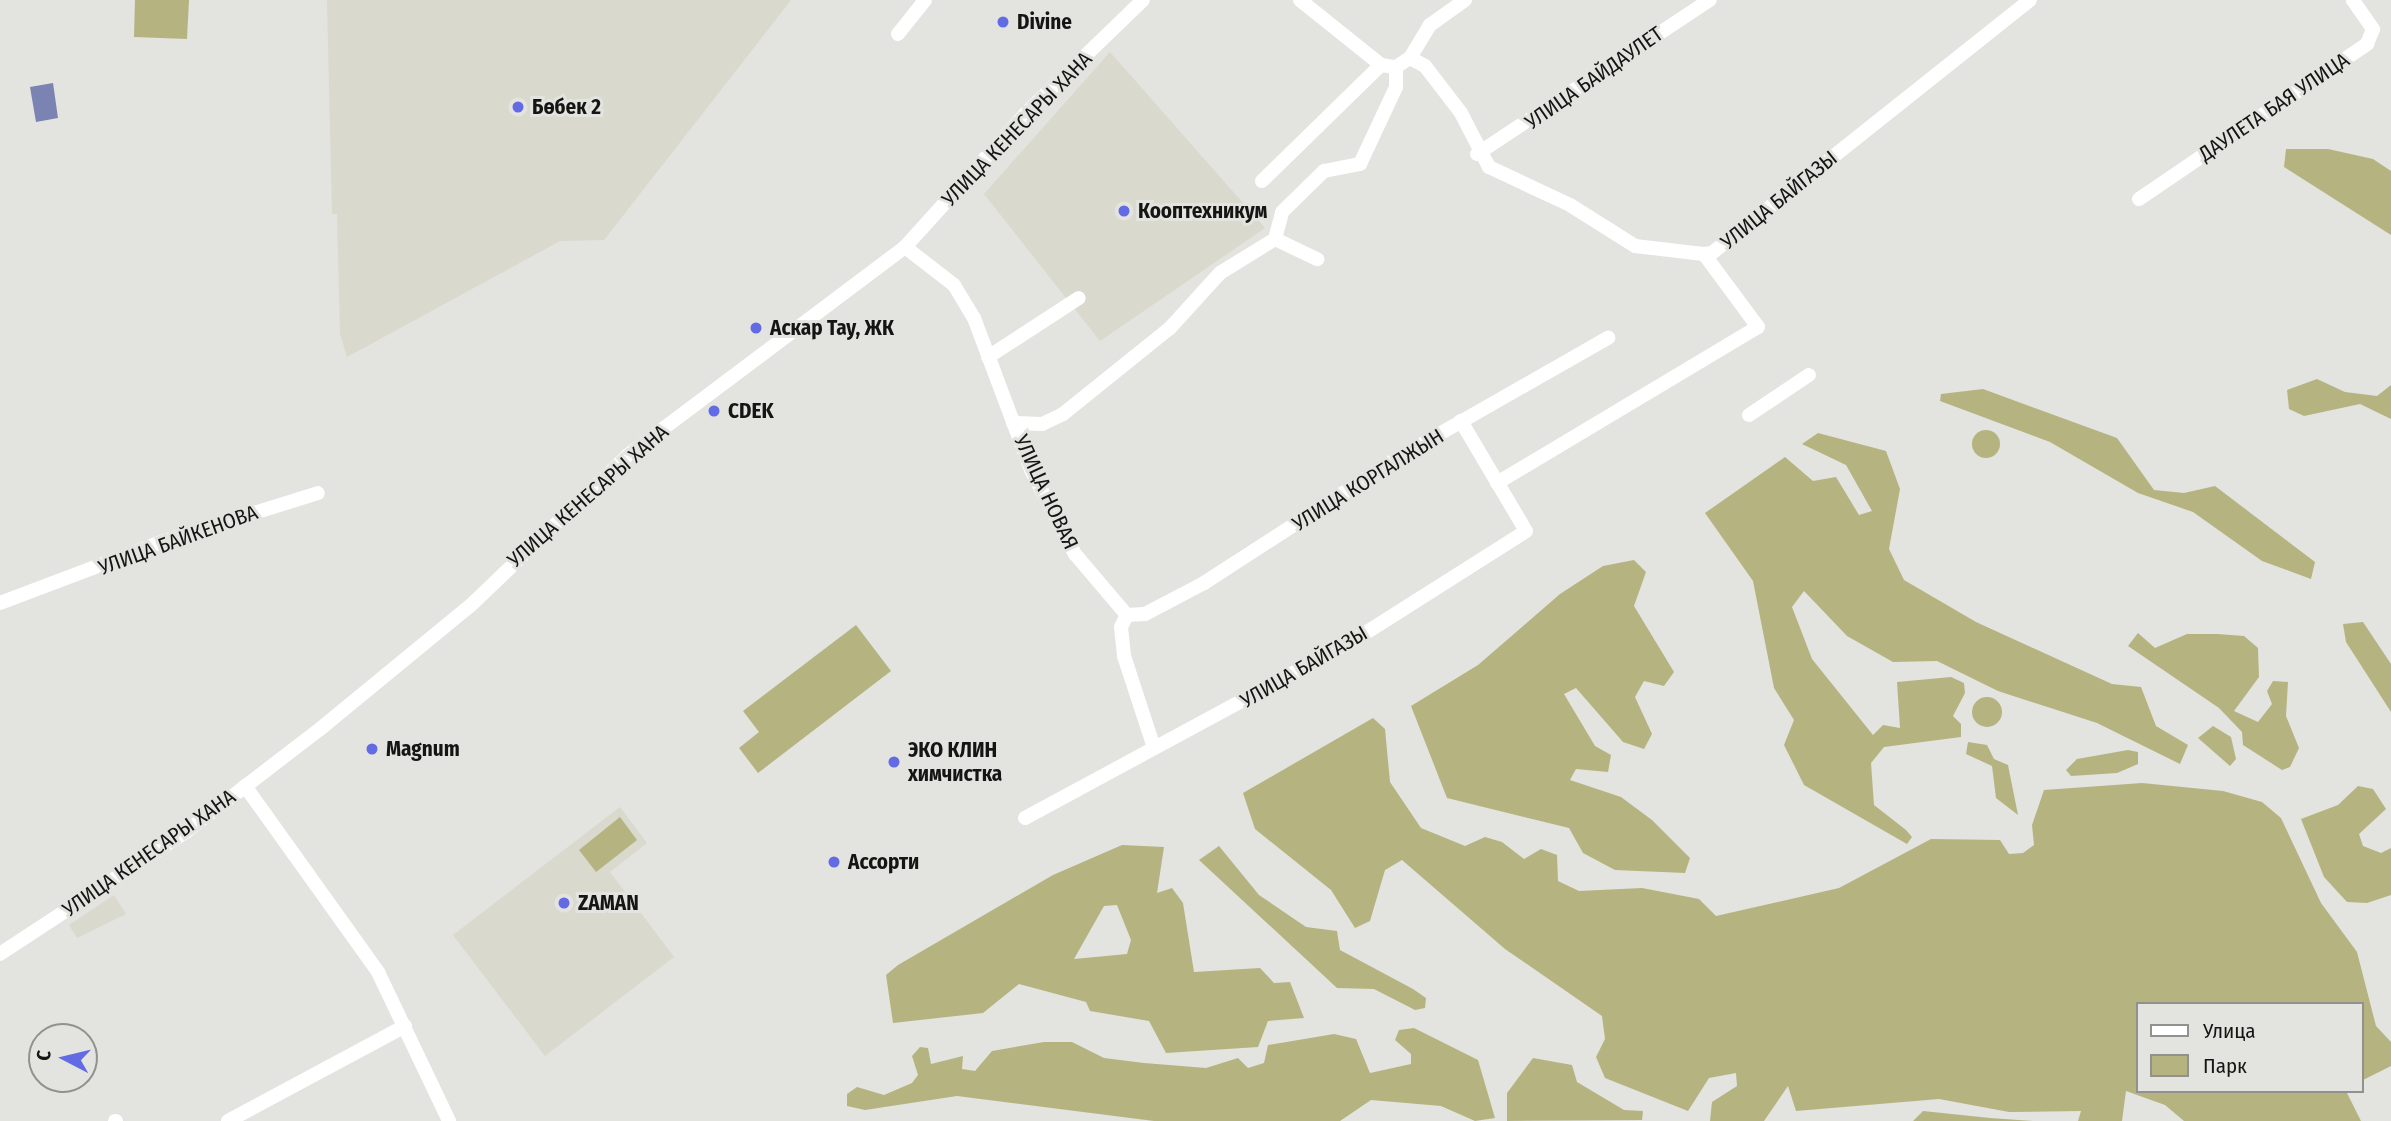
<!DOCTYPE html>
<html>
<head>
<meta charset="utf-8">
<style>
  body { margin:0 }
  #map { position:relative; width:2391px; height:1121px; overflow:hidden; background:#e3e3df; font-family:"Fira Sans Condensed",sans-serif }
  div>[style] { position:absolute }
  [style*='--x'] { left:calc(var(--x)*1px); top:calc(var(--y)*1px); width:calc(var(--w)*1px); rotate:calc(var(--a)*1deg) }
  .built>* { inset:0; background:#d9d9ce }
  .green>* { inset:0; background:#b5b480 }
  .round { border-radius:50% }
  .water>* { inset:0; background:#7b83b3 }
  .minor>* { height:14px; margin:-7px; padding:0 7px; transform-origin:7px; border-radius:7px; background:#fff }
  .dots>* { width:19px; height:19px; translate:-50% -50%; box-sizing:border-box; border:4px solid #e3e3df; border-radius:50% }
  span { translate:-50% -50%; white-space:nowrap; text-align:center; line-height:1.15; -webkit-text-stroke:6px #e3e3df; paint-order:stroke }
  .poi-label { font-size:21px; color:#151513; font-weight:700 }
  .left { translate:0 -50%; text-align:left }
  .street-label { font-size:21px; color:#151513 }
  .legend { position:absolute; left:2136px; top:1002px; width:228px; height:91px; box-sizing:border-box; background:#e3e3df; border:2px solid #91918d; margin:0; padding:9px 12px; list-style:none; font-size:21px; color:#151513 }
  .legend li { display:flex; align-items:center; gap:14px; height:35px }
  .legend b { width:35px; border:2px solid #91918d }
  .north { position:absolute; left:28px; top:1023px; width:70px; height:70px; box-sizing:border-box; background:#e3e3df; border:2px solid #91918d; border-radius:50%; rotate:277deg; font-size:19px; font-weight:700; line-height:28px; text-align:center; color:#151513 }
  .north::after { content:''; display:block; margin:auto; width:24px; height:32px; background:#626be3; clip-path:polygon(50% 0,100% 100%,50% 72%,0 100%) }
</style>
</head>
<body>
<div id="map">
  <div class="built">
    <div style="clip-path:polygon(327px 0,791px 0,604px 240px,560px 241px,347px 357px,340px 334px,337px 214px,332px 214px)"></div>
    <div style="clip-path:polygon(1110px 52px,1265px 228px,1100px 341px,984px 194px)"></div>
    <div style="clip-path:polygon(620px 807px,647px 843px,610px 872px,674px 957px,545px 1056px,453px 935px)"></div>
    <div style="clip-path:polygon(114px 895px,126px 914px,77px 938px,69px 925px)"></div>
  </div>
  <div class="green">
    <div style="clip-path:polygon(135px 0,189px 0,187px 39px,134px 37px)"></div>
    <div style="clip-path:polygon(2286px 149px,2328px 149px,2373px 159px,2391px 171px,2391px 235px,2284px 167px)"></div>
    <div style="clip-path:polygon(2317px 379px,2345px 392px,2377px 396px,2391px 385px,2391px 419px,2360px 404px,2304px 416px,2289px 409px,2287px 390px)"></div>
    <div style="clip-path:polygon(1983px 389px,2117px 438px,2154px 490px,2184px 493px,2215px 486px,2315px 562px,2311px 579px,2262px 561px,2193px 512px,2138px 493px,2050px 442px,1940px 401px,1941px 394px)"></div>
    <div class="round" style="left:1972px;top:430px;width:28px;height:28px"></div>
    <div style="clip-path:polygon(1818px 433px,1886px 451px,1900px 489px,1889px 549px,1904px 580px,1976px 622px,2112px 684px,2141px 687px,2156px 726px,2188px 745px,2180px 764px,2097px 723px,1998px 691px,1937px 661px,1893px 662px,1847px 636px,1804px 591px,1792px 607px,1812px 659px,1873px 735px,1883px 725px,1900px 728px,1897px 682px,1951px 677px,1964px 683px,1965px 693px,1953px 716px,1961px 724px,1961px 737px,1884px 747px,1871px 763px,1874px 805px,1906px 830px,1912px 837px,1907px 844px,1804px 785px,1784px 745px,1794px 720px,1774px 688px,1753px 581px,1705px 513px,1785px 457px,1813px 481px,1836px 477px,1859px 515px,1872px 511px,1846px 465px,1802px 444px)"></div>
    <div style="clip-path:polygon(1634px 560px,1646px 572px,1634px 606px,1674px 672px,1664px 686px,1644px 681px,1635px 697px,1652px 734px,1644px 749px,1623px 742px,1576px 688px,1564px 694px,1595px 746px,1611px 755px,1608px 772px,1576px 769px,1570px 780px,1621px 797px,1652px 820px,1690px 858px,1685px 873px,1615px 870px,1583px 853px,1569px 828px,1447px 798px,1411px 706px,1478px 665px,1560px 594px,1603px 566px)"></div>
    <div style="clip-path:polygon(2363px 622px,2391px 664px,2391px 712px,2346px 642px,2343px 624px)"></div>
    <div style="clip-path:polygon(856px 625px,891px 671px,758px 773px,739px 748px,759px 732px,743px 711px)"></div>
    <div style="clip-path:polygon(2138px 633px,2155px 648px,2187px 634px,2218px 634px,2244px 636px,2258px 648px,2259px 677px,2234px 711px,2258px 722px,2272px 704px,2267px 691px,2273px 681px,2288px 682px,2286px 716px,2299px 748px,2290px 767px,2282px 770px,2243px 745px,2242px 732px,2219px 708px,2128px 646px)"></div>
    <div class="round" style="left:1972px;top:697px;width:30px;height:30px"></div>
    <div style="clip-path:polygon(1373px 718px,1385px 729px,1390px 782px,1421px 828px,1465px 846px,1485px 837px,1502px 842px,1524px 859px,1541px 849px,1557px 855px,1558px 881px,1579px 891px,1642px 888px,1699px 899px,1716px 916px,1839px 888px,1931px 839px,2000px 840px,2009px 854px,2023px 853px,2034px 845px,2032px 825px,2044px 790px,2142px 783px,2223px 791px,2262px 802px,2281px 818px,2321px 903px,2357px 952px,2376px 1026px,2391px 1042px,2391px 1066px,2361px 1081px,2361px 1004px,2137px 1004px,2137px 1091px,2346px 1091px,2361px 1121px,2184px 1121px,2165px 1105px,2126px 1091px,2122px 1121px,2078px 1121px,2081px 1111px,2009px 1112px,1939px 1099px,1796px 1111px,1788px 1086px,1764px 1121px,1710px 1121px,1712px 1102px,1737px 1086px,1736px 1073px,1709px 1078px,1688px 1111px,1605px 1078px,1596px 1057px,1605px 1039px,1602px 1016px,1505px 949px,1402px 860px,1385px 870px,1370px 921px,1355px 928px,1331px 890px,1255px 829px,1243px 793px)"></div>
    <div style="clip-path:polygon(2213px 726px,2231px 737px,2236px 759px,2230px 766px,2198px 738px)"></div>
    <div style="clip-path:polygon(1968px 742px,1987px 745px,1994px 759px,2008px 765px,2018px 815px,1996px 798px,1992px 766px,1966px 754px)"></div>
    <div style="clip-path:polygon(2128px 750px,2138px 752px,2138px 764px,2117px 773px,2071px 776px,2066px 770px,2077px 759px)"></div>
    <div style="clip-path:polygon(2358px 786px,2373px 789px,2386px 809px,2359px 834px,2363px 846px,2381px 853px,2391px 848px,2391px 895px,2367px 903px,2347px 902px,2324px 877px,2301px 819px,2338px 805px)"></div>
    <div style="clip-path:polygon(620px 817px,637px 840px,596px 872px,579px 850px)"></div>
    <div style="clip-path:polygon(evenodd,1122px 845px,1164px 847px,1157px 893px,1172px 888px,1183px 903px,1194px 972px,1260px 968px,1274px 983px,1290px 982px,1304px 1018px,1268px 1021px,1258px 1047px,1166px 1053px,1149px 1021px,1090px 1011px,1086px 1002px,1019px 984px,983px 1013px,893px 1023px,886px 975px,898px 965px,1053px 875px,1122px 845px,1117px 905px,1131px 940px,1127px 954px,1074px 959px,1104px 906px,1117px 905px)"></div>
    <div style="clip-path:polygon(1219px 846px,1259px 895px,1306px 927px,1337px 931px,1340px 950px,1413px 989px,1426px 998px,1425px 1008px,1415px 1010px,1374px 989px,1337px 988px,1199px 860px)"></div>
    <div style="clip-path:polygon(1414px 1028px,1478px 1060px,1495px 1118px,1475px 1121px,1441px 1106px,1371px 1100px,1340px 1121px,1154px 1121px,957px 1096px,865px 1110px,847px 1106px,847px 1094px,857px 1087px,884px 1095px,912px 1083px,918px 1075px,912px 1056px,920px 1047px,928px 1048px,931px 1064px,963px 1056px,962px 1069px,975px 1071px,992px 1051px,1044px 1042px,1072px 1042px,1104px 1058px,1144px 1063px,1206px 1068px,1238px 1058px,1248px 1068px,1264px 1063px,1268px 1045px,1334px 1034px,1356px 1039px,1370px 1073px,1411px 1064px,1411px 1054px,1395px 1040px,1399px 1030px)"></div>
    <div style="clip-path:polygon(1533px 1058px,1572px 1065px,1577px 1082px,1624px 1110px,1643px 1111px,1642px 1120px,1507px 1121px,1507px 1093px)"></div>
    <div style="clip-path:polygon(1923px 1111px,1990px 1118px,2033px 1121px,1913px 1121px)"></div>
  </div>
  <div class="water">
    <div style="clip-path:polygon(53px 83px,58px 118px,36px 122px,30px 87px)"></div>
  </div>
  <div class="minor">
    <div style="--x:1300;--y:0;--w:104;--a:38.7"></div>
    <div style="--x:1381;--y:65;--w:15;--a:8"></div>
    <div style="--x:1396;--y:67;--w:17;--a:-33"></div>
    <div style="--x:1410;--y:58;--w:17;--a:28"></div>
    <div style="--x:1425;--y:66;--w:59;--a:52.5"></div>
    <div style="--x:1461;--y:113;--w:61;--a:62.6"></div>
    <div style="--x:1489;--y:167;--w:89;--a:25.1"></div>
    <div style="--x:1570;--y:205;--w:77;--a:32.2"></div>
    <div style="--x:1635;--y:246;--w:69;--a:6.6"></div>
    <div style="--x:1704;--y:254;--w:8;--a:-7"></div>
    <div style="--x:1712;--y:253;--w:406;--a:-38.5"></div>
    <div style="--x:898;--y:34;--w:43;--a:-51.5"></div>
    <div style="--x:1410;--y:58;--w:39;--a:-59"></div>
    <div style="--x:1430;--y:25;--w:43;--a:-35.5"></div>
    <div style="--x:1477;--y:154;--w:279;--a:-33.5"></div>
    <div style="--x:1262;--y:181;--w:166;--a:-44.3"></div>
    <div style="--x:2139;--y:199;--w:276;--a:-34.2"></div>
    <div style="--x:2367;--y:44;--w:16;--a:-68"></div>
    <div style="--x:2373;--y:29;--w:35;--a:-125"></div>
    <div style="--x:1275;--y:239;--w:28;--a:-75"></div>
    <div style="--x:1282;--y:212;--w:59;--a:-44.3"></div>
    <div style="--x:1324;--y:171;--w:37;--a:-11"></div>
    <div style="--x:1360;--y:164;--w:85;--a:-64.9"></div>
    <div style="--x:1396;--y:87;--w:20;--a:-90"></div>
    <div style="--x:905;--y:247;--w:62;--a:37.8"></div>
    <div style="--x:954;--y:285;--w:39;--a:59"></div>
    <div style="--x:974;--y:318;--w:162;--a:69.4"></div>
    <div style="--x:1031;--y:470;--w:95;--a:62.4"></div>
    <div style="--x:1075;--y:554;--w:80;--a:49.6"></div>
    <div style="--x:1127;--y:615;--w:13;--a:117"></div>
    <div style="--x:1121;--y:627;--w:29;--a:84"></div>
    <div style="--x:1124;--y:656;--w:97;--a:71.9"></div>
    <div style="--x:988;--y:357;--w:108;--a:-33"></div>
    <div style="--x:1749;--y:415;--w:72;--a:-33.7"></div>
    <div style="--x:1013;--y:423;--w:29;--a:2"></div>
    <div style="--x:1042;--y:424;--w:23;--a:-25"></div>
    <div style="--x:1063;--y:414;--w:137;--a:-38.8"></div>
    <div style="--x:1170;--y:328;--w:74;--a:-47.7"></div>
    <div style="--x:1220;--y:273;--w:65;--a:-31.7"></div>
    <div style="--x:1275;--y:239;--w:47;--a:25.5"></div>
    <div style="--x:1497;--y:483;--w:304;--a:-30.9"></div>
    <div style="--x:1758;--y:327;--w:91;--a:-126.5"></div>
    <div style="--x:0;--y:603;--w:175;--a:-20.7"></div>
    <div style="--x:164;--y:541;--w:161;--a:-17.3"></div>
    <div style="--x:1127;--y:615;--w:18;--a:-3"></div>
    <div style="--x:1145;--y:614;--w:67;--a:-27.7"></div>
    <div style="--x:1204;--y:583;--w:232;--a:-32.9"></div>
    <div style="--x:1399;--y:457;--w:241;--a:-29.7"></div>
    <div style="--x:245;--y:786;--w:229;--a:54.4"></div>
    <div style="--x:378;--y:972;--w:165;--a:64.5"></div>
    <div style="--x:1025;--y:818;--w:376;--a:-28.4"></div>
    <div style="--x:1356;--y:639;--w:201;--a:-32.4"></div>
    <div style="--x:1526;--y:531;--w:128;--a:-120.6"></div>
    <div style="--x:0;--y:954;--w:224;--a:-33.3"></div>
    <div style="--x:187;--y:831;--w:168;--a:-37.5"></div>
    <div style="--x:320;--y:729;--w:194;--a:-39.4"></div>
    <div style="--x:470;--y:606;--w:219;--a:-43.7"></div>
    <div style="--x:628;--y:455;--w:346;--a:-36.9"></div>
    <div style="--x:905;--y:247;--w:182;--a:-47.9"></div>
    <div style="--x:1027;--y:112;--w:161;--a:-44"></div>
    <div style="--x:115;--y:1121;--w:1;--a:0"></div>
    <div style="--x:228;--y:1121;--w:201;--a:-28.2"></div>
  </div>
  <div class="dots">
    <div style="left:1003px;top:22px;background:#626be3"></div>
    <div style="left:518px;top:107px;background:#626be3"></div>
    <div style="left:1124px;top:211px;background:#626be3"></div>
    <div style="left:756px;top:328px;background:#626be3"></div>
    <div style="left:714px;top:411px;background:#626be3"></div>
    <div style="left:372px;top:749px;background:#626be3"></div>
    <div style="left:894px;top:762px;background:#626be3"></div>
    <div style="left:834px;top:862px;background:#626be3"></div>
    <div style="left:564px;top:903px;background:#626be3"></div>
  </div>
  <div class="poi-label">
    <span class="left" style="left:1017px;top:22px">Divine</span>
    <span class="left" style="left:532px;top:107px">Бөбек 2</span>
    <span class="left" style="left:1138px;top:211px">Кооптехникум</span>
    <span class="left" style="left:770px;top:328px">Аскар Тау, ЖК</span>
    <span class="left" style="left:728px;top:411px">CDEK</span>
    <span class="left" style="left:386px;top:749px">Magnum</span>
    <span class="left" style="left:908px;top:762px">ЭКО КЛИН<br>химчистка</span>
    <span class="left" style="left:848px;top:862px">Ассорти</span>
    <span class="left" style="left:578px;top:903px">ZAMAN</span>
  </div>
  <div class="street-label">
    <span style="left:1594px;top:78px;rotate:-35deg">УЛИЦА БАЙДАУЛЕТ</span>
    <span style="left:2274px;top:107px;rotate:-34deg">ДАУЛЕТА БАЯ УЛИЦА</span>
    <span style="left:1017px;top:129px;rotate:-46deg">УЛИЦА КЕНЕСАРЫ ХАНА</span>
    <span style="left:1779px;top:200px;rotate:-39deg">УЛИЦА БАЙГАЗЫ</span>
    <span style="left:1368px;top:480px;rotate:-32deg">УЛИЦА КОРГАЛЖЫН</span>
    <span style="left:1046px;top:492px;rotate:65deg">УЛИЦА НОВАЯ</span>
    <span style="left:588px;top:496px;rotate:-41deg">УЛИЦА КЕНЕСАРЫ ХАНА</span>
    <span style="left:178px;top:540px;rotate:-20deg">УЛИЦА БАЙКЕНОВА</span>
    <span style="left:1304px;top:667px;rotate:-30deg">УЛИЦА БАЙГАЗЫ</span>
    <span style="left:149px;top:853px;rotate:-35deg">УЛИЦА КЕНЕСАРЫ ХАНА</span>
  </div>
  <ul class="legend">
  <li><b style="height:9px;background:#fff"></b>Улица</li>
  <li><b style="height:19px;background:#b5b480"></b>Парк</li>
  </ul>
  <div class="north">С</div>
</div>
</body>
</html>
